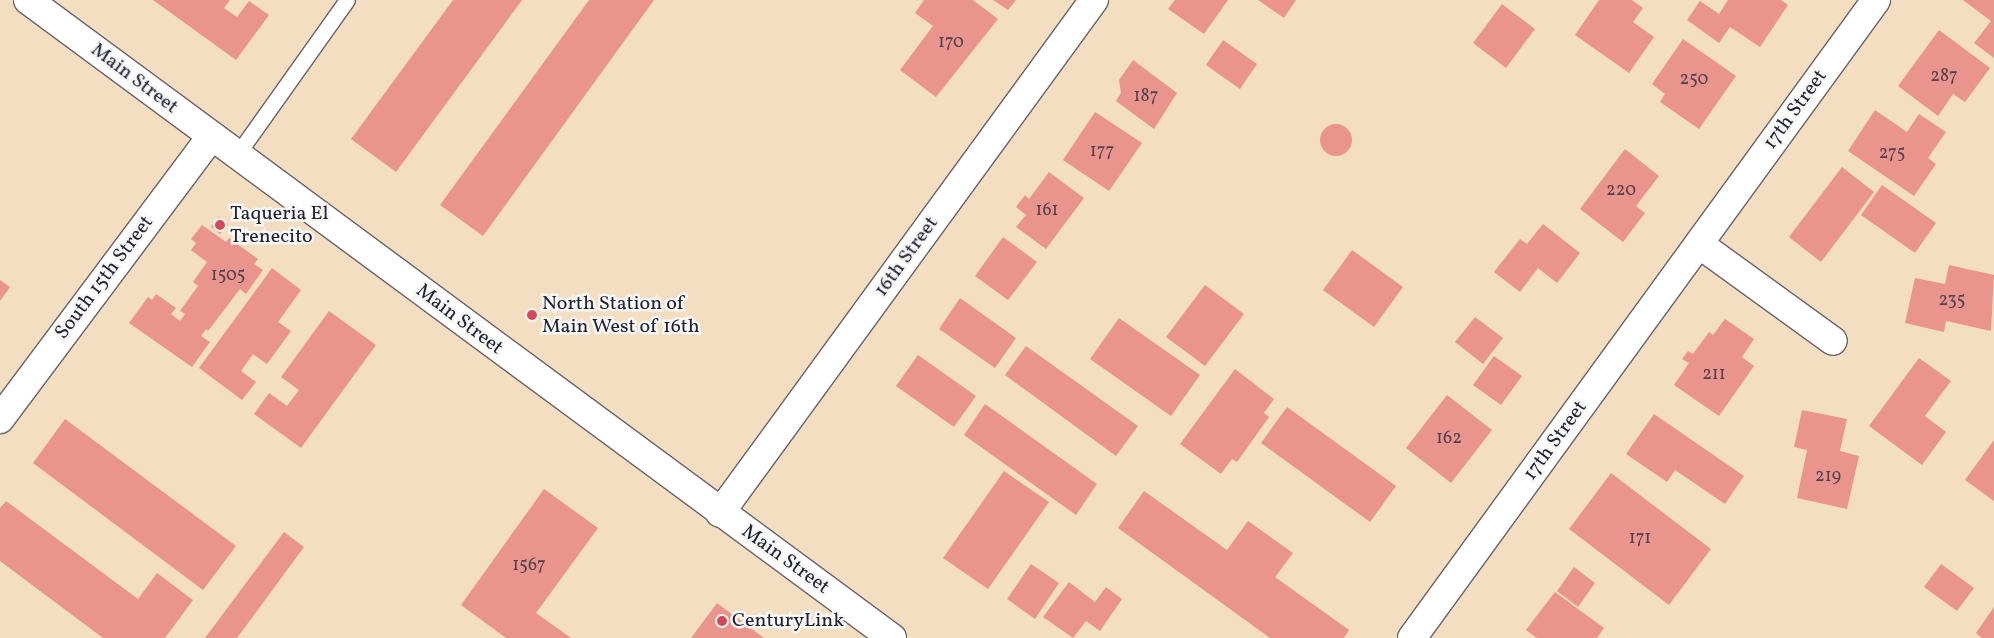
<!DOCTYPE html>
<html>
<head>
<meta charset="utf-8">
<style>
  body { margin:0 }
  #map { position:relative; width:1994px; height:638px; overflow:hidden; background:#f3dec1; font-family:Vollkorn,serif }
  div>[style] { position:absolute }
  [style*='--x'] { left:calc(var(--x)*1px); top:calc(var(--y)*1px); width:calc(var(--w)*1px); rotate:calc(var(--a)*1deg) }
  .building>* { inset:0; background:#e9958d }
  .round { border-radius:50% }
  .roads { filter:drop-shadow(1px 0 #6b646a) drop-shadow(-1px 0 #6b646a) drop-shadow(0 1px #6b646a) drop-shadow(0 -1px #6b646a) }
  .service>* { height:15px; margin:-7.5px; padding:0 7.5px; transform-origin:7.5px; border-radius:7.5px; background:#fff }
  .minor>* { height:28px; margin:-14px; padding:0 14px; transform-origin:14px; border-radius:14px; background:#fff }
  .primary>* { height:28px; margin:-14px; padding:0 14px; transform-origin:14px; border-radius:14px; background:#fff }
  .dots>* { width:14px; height:14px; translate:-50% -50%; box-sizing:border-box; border:2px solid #f6f6f2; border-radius:50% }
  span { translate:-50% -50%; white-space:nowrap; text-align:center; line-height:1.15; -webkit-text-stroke:5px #f6f6f2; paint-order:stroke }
  .number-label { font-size:18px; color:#543f50 }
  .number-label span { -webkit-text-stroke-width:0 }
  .street-label { font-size:20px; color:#22223b }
  .poi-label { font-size:20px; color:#22223b }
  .left { translate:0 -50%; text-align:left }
</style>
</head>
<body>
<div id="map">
  <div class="building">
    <div style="clip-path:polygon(153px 0,230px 0,224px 8px,237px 17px,249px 1px,269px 15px,236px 60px)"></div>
    <div style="clip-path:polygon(453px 0,522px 0,396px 172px,351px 139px)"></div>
    <div style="clip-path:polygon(589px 0,654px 0,483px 236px,440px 205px)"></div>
    <div style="clip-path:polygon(924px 0,973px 0,998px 19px,936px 97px,900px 70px,933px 26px,915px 13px)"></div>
    <div style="clip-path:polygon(993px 0,1016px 0,1008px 10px)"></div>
    <div style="clip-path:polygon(1175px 0,1228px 0,1204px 34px,1168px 9px)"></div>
    <div style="clip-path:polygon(1258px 0,1296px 0,1284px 18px)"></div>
    <div style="clip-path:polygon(1599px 0,1632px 0,1643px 8px,1633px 22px,1654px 37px,1629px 73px,1575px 35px)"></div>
    <div style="clip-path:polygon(1728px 0,1781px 0,1788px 5px,1760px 47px,1730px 27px,1719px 43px,1687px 20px,1700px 1px,1719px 14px)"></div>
    <div style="clip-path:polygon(1963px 0,1994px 0,1994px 58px,1974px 43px,1991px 21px)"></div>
    <div style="clip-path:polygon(1502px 4px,1535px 29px,1506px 68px,1473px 43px)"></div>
    <div style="clip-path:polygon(1939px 30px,1990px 68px,1965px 102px,1953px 94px,1938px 116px,1898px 86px)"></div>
    <div style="clip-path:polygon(1683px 39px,1736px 76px,1699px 129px,1660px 102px,1665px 94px,1652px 84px)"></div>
    <div style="clip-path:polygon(1223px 40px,1257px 64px,1240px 89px,1206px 65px)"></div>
    <div style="clip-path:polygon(1133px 60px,1177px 93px,1154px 129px,1116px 101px,1121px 93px,1119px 80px)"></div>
    <div style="clip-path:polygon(1875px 110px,1907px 132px,1919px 114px,1946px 132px,1928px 158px,1936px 164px,1914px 196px,1848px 151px)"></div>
    <div style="clip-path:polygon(1095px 112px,1142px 143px,1109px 191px,1063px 160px)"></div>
    <div class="round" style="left:1320px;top:124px;width:32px;height:32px"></div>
    <div style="clip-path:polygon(1625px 149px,1659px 176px,1636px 206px,1645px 213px,1623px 242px,1580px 209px)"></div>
    <div style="clip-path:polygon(1842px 167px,1874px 192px,1821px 262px,1789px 237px)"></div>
    <div style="clip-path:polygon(1049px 172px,1084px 198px,1046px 249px,1016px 227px,1026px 215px,1016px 207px,1025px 195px,1029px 199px)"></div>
    <div style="clip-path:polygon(1882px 185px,1936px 223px,1915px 253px,1861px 215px)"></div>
    <div style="clip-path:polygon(219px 217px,228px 224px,220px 234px,211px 227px)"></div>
    <div style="clip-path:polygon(1543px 224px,1580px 253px,1557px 283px,1538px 268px,1520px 292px,1494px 272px,1520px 239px,1527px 244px)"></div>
    <div style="clip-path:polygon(202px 225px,226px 242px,229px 238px,258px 259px,254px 264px,263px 270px,246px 294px,240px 289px,208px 331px,206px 329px,201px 336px,210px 342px,192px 367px,129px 323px,148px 297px,152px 300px,156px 294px,176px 308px,171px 314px,180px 321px,185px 314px,180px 311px,198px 286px,193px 282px,207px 262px,191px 250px,196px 243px,191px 239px)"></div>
    <div style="clip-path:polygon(1003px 237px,1037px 262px,1008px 300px,975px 276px)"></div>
    <div style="clip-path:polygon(1352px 250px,1403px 287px,1374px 327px,1323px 290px)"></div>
    <div style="clip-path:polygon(1949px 265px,1994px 275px,1991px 331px,1946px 321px,1944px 332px,1905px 323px,1915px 278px,1945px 284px)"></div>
    <div style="clip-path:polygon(272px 268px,301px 290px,278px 322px,291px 331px,267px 364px,253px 354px,241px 371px,256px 382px,242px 400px,199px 368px)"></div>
    <div style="clip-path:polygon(0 280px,10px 287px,0 301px)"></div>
    <div style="clip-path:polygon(1205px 285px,1244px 314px,1205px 366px,1166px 337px)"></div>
    <div style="clip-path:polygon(960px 298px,1016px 338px,995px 368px,939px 329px)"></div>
    <div style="clip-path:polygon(329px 311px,376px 345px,301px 448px,254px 414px,269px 393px,287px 406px,299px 390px,281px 377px)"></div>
    <div style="clip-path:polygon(1475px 317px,1503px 338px,1483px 364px,1455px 342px)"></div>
    <div style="clip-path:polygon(1119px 318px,1200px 375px,1171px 416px,1090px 359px)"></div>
    <div style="clip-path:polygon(1725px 319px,1754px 339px,1742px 357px,1754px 366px,1719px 416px,1674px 385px,1689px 363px,1682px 359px,1688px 351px,1693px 354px,1709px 332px,1713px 335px)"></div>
    <div style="clip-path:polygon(1026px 346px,1138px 426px,1116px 456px,1005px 375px)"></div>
    <div style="clip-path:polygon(918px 355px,976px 396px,954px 427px,896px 386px)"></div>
    <div style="clip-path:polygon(1494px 356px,1522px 376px,1501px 405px,1473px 385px)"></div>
    <div style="clip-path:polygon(1919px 358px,1951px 381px,1925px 416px,1946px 432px,1922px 465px,1869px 426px)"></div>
    <div style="clip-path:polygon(1235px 369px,1274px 399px,1264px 413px,1269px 417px,1237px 462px,1232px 459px,1221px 474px,1180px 444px)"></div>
    <div style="clip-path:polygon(1447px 395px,1492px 430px,1451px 483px,1406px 448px)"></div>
    <div style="clip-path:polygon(985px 404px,1097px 484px,1076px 515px,964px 435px)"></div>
    <div style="clip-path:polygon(1287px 407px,1396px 486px,1370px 522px,1261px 443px)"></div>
    <div style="clip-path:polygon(1802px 410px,1847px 419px,1840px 451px,1859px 456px,1847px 509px,1797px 498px,1807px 450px,1794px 447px)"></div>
    <div style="clip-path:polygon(1654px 414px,1744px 476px,1725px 504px,1675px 470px,1667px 482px,1626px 454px)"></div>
    <div style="clip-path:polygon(65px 419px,236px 546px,203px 590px,33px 463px)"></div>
    <div style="clip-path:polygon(1994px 440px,1994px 501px,1965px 480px)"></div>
    <div style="clip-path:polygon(1004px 471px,1049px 502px,988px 589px,943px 558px)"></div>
    <div style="clip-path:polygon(1611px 473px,1711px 549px,1669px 605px,1569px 529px)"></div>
    <div style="clip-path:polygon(544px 489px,598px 528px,536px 613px,571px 638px,506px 638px,461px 605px)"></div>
    <div style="clip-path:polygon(1144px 491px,1227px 550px,1248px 521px,1293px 553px,1275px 577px,1349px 630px,1344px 638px,1270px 638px,1118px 528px)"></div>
    <div style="clip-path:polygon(6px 501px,138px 599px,157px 573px,193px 600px,165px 638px,103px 638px,0 561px,0 508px)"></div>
    <div style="clip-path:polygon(284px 532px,304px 547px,237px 638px,205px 638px)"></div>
    <div style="clip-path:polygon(1031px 564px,1059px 583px,1035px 619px,1007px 599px)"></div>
    <div style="clip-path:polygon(1941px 564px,1974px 588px,1957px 611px,1924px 587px)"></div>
    <div style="clip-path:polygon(1574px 567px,1595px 583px,1578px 607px,1557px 591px)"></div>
    <div style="clip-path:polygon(1069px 582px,1095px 602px,1106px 587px,1122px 599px,1100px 631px,1086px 621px,1073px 638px,1043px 617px)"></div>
    <div style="clip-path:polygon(1555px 592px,1604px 628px,1597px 638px,1537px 638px,1526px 630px)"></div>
    <div style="clip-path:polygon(717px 603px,764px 638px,691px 638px)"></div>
    <div style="clip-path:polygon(1994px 607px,1994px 638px,1982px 638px,1976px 633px)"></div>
  </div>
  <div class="roads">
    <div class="service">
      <div style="--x:236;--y:156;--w:191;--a:-54.6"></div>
    </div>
    <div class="minor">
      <div style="--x:1699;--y:244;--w:165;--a:35.9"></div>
      <div style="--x:0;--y:419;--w:352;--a:-53.2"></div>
      <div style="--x:720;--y:513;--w:635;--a:-53.91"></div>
      <div style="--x:1412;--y:638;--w:789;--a:-53.97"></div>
    </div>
    <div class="primary">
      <div style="--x:28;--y:0;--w:1074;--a:36.44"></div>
    </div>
  </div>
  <div class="dots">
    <div style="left:220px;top:225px;background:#d1495b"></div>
    <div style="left:532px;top:315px;background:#d1495b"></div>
    <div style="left:722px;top:621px;background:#d1495b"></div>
  </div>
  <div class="number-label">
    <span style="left:951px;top:43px">170</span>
    <span style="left:1944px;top:77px">287</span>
    <span style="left:1694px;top:80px">250</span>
    <span style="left:1146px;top:97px">187</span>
    <span style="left:1102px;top:152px">177</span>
    <span style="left:1892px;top:154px">275</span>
    <span style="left:1621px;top:191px">220</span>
    <span style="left:1047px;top:211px">161</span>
    <span style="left:228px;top:276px">1505</span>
    <span style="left:1952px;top:301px">235</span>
    <span style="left:1714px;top:375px">211</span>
    <span style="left:1449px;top:439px">162</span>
    <span style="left:1828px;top:477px">219</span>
    <span style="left:1640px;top:539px">171</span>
    <span style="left:529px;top:566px">1567</span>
  </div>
  <div class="street-label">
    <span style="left:134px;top:79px;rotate:37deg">Main Street</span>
    <span style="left:1796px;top:110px;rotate:-54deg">17th Street</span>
    <span style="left:907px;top:257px;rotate:-54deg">16th Street</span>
    <span style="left:105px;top:278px;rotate:-53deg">South 15th Street</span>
    <span style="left:459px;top:320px;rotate:37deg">Main Street</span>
    <span style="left:1556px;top:441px;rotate:-54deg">17th Street</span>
    <span style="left:785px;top:560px;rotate:36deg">Main Street</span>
  </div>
  <div class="poi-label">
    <span class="left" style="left:230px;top:226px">Taqueria El<br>Trenecito</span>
    <span class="left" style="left:542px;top:316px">North Station of<br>Main West of 16th</span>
    <span class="left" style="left:732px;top:621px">CenturyLink</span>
  </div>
</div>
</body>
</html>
